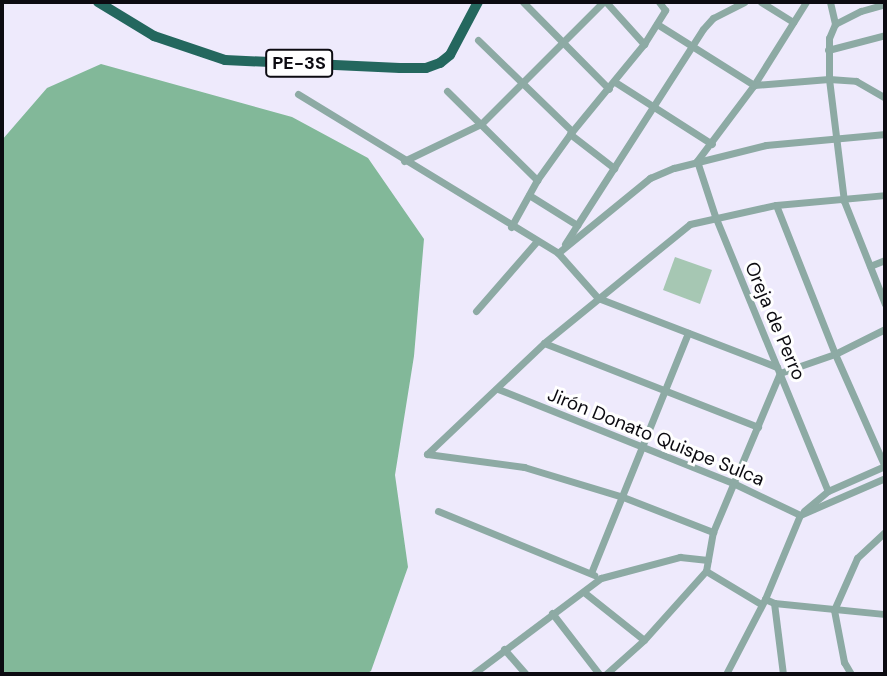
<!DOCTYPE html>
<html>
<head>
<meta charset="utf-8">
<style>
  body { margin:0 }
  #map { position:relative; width:887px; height:676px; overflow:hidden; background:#eeeafc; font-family:"DM Sans",sans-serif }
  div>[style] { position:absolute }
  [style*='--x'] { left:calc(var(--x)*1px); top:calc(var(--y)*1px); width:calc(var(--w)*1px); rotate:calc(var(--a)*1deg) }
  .green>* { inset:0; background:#a6c7b3 }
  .forest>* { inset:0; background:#82b899 }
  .minor>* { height:7px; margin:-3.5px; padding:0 3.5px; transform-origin:3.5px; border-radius:3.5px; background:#8daaa4 }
  .trunk>* { height:10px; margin:-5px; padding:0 5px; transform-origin:5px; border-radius:5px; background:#24675e }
  span { translate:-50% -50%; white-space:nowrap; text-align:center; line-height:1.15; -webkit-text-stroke:6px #fff; paint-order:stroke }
  .shield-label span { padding:2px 5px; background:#fff; border:2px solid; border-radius:5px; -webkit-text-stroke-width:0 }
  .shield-label { font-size:18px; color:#0c0b11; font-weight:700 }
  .street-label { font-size:19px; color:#0c0b11 }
  .frame { position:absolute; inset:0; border:4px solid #0c0b11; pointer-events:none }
</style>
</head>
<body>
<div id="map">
  <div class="green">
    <div style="clip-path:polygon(675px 257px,712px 270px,700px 304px,663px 290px)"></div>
  </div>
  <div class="forest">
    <div style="clip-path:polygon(101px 64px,292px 117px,368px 158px,424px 239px,414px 356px,395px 475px,408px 567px,371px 671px,366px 674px,2px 674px,2px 140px,47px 88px)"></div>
  </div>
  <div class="minor">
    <div style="--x:523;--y:2;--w:122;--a:45.3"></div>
    <div style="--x:606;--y:2;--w:57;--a:47.9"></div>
    <div style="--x:761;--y:2;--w:38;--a:32"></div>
    <div style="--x:806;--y:2;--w:98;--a:122.1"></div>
    <div style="--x:754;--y:85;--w:95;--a:126.9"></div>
    <div style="--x:697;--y:161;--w:58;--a:71.9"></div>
    <div style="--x:715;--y:216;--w:297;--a:67.7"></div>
    <div style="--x:830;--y:2;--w:23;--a:77"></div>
    <div style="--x:835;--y:24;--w:15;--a:113"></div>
    <div style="--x:829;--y:38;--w:41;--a:90"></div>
    <div style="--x:829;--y:79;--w:123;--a:83"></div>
    <div style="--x:844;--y:201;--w:111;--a:68.3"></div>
    <div style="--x:657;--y:24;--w:115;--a:32.2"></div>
    <div style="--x:754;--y:85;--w:75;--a:-4.6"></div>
    <div style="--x:829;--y:79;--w:27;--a:4"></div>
    <div style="--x:856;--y:81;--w:34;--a:30"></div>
    <div style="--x:835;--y:24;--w:29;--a:-27"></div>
    <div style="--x:861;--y:11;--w:25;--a:-16"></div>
    <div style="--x:478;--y:40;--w:131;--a:44.1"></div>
    <div style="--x:828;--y:50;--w:59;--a:-14.7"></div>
    <div style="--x:615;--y:82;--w:115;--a:32.6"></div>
    <div style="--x:447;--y:91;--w:127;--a:44.7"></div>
    <div style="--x:298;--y:94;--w:305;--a:31.4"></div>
    <div style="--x:558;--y:253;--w:60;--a:48.4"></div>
    <div style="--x:598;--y:298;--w:192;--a:21.1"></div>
    <div style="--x:570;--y:134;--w:56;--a:37.7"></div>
    <div style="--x:404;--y:161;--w:85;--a:-25.7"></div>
    <div style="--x:481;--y:124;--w:173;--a:-45"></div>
    <div style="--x:529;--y:195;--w:57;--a:32"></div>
    <div style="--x:776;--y:205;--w:160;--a:68.4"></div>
    <div style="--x:835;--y:354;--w:124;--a:66.1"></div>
    <div style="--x:511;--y:227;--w:54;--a:-61"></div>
    <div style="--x:537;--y:180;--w:57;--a:-54.3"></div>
    <div style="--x:570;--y:134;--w:117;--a:-50.6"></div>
    <div style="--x:644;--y:44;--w:40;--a:-58"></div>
    <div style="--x:665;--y:10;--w:10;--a:-127"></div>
    <div style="--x:565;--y:244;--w:255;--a:-57.3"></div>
    <div style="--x:703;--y:29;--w:15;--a:-48"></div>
    <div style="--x:713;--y:18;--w:35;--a:-27"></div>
    <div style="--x:558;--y:253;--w:119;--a:-39.2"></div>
    <div style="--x:650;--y:178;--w:26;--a:-23"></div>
    <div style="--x:674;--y:168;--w:95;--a:-14"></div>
    <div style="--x:766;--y:145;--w:120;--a:-5.3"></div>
    <div style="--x:870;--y:266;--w:16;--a:-22"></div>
    <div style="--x:476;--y:311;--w:93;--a:-48.9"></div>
    <div style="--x:544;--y:343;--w:230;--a:21.4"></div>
    <div style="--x:498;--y:389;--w:253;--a:21.8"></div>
    <div style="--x:733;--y:483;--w:74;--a:25.5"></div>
    <div style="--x:427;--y:454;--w:161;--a:-43.5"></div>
    <div style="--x:544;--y:343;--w:188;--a:-39.2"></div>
    <div style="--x:690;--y:224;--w:88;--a:-12.5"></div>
    <div style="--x:776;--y:205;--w:109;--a:-5.2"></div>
    <div style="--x:427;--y:454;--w:98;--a:7.6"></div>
    <div style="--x:524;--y:467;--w:103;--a:16.9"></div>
    <div style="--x:623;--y:497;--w:97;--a:21.3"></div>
    <div style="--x:438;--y:511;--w:169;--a:22.3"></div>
    <div style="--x:804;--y:511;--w:31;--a:-40"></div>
    <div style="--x:828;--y:491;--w:62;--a:-23.7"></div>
    <div style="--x:706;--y:571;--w:64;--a:31"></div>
    <div style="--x:591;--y:573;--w:259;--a:-68"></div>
    <div style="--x:585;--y:593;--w:75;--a:38.5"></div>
    <div style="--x:765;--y:599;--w:10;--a:24"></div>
    <div style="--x:774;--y:603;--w:112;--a:5.7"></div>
    <div style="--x:774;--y:603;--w:72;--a:82.8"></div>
    <div style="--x:552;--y:613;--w:77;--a:52.4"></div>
    <div style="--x:504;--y:649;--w:33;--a:49"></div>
    <div style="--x:473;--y:674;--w:160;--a:-36.9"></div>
    <div style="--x:601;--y:578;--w:82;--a:-14.9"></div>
    <div style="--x:680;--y:557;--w:28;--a:6"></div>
    <div style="--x:606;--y:674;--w:51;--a:-41.8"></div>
    <div style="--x:644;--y:640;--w:93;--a:-48.1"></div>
    <div style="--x:706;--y:571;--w:40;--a:-80"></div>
    <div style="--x:713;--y:532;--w:173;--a:-67.2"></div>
    <div style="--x:780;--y:373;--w:58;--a:-19.1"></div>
    <div style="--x:835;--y:354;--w:56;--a:-26.6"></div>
    <div style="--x:726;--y:674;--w:85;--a:-62.5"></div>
    <div style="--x:765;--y:599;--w:91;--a:-67.4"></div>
    <div style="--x:800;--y:515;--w:93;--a:-23.5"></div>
    <div style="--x:851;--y:674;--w:14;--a:-120"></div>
    <div style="--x:844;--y:662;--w:53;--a:-100.9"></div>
    <div style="--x:834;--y:610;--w:57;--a:-66.1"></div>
    <div style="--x:857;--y:558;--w:38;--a:-43"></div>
  </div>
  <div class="trunk">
    <div style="--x:98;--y:2;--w:66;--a:31.3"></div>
    <div style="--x:154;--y:36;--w:75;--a:18.7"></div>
    <div style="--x:225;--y:60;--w:175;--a:2.6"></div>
    <div style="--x:400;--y:68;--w:26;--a:0"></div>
    <div style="--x:426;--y:68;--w:15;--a:-20"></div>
    <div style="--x:440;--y:63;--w:13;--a:-39"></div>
    <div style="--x:450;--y:55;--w:60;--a:-62.2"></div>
  </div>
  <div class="shield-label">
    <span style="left:299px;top:63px">PE-3S</span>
  </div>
  <div class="street-label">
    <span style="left:775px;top:321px;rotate:67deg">Oreja de Perro</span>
    <span style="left:656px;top:437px;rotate:22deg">Jirón Donato Quispe Sulca</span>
  </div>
  <div class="frame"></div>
</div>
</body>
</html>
